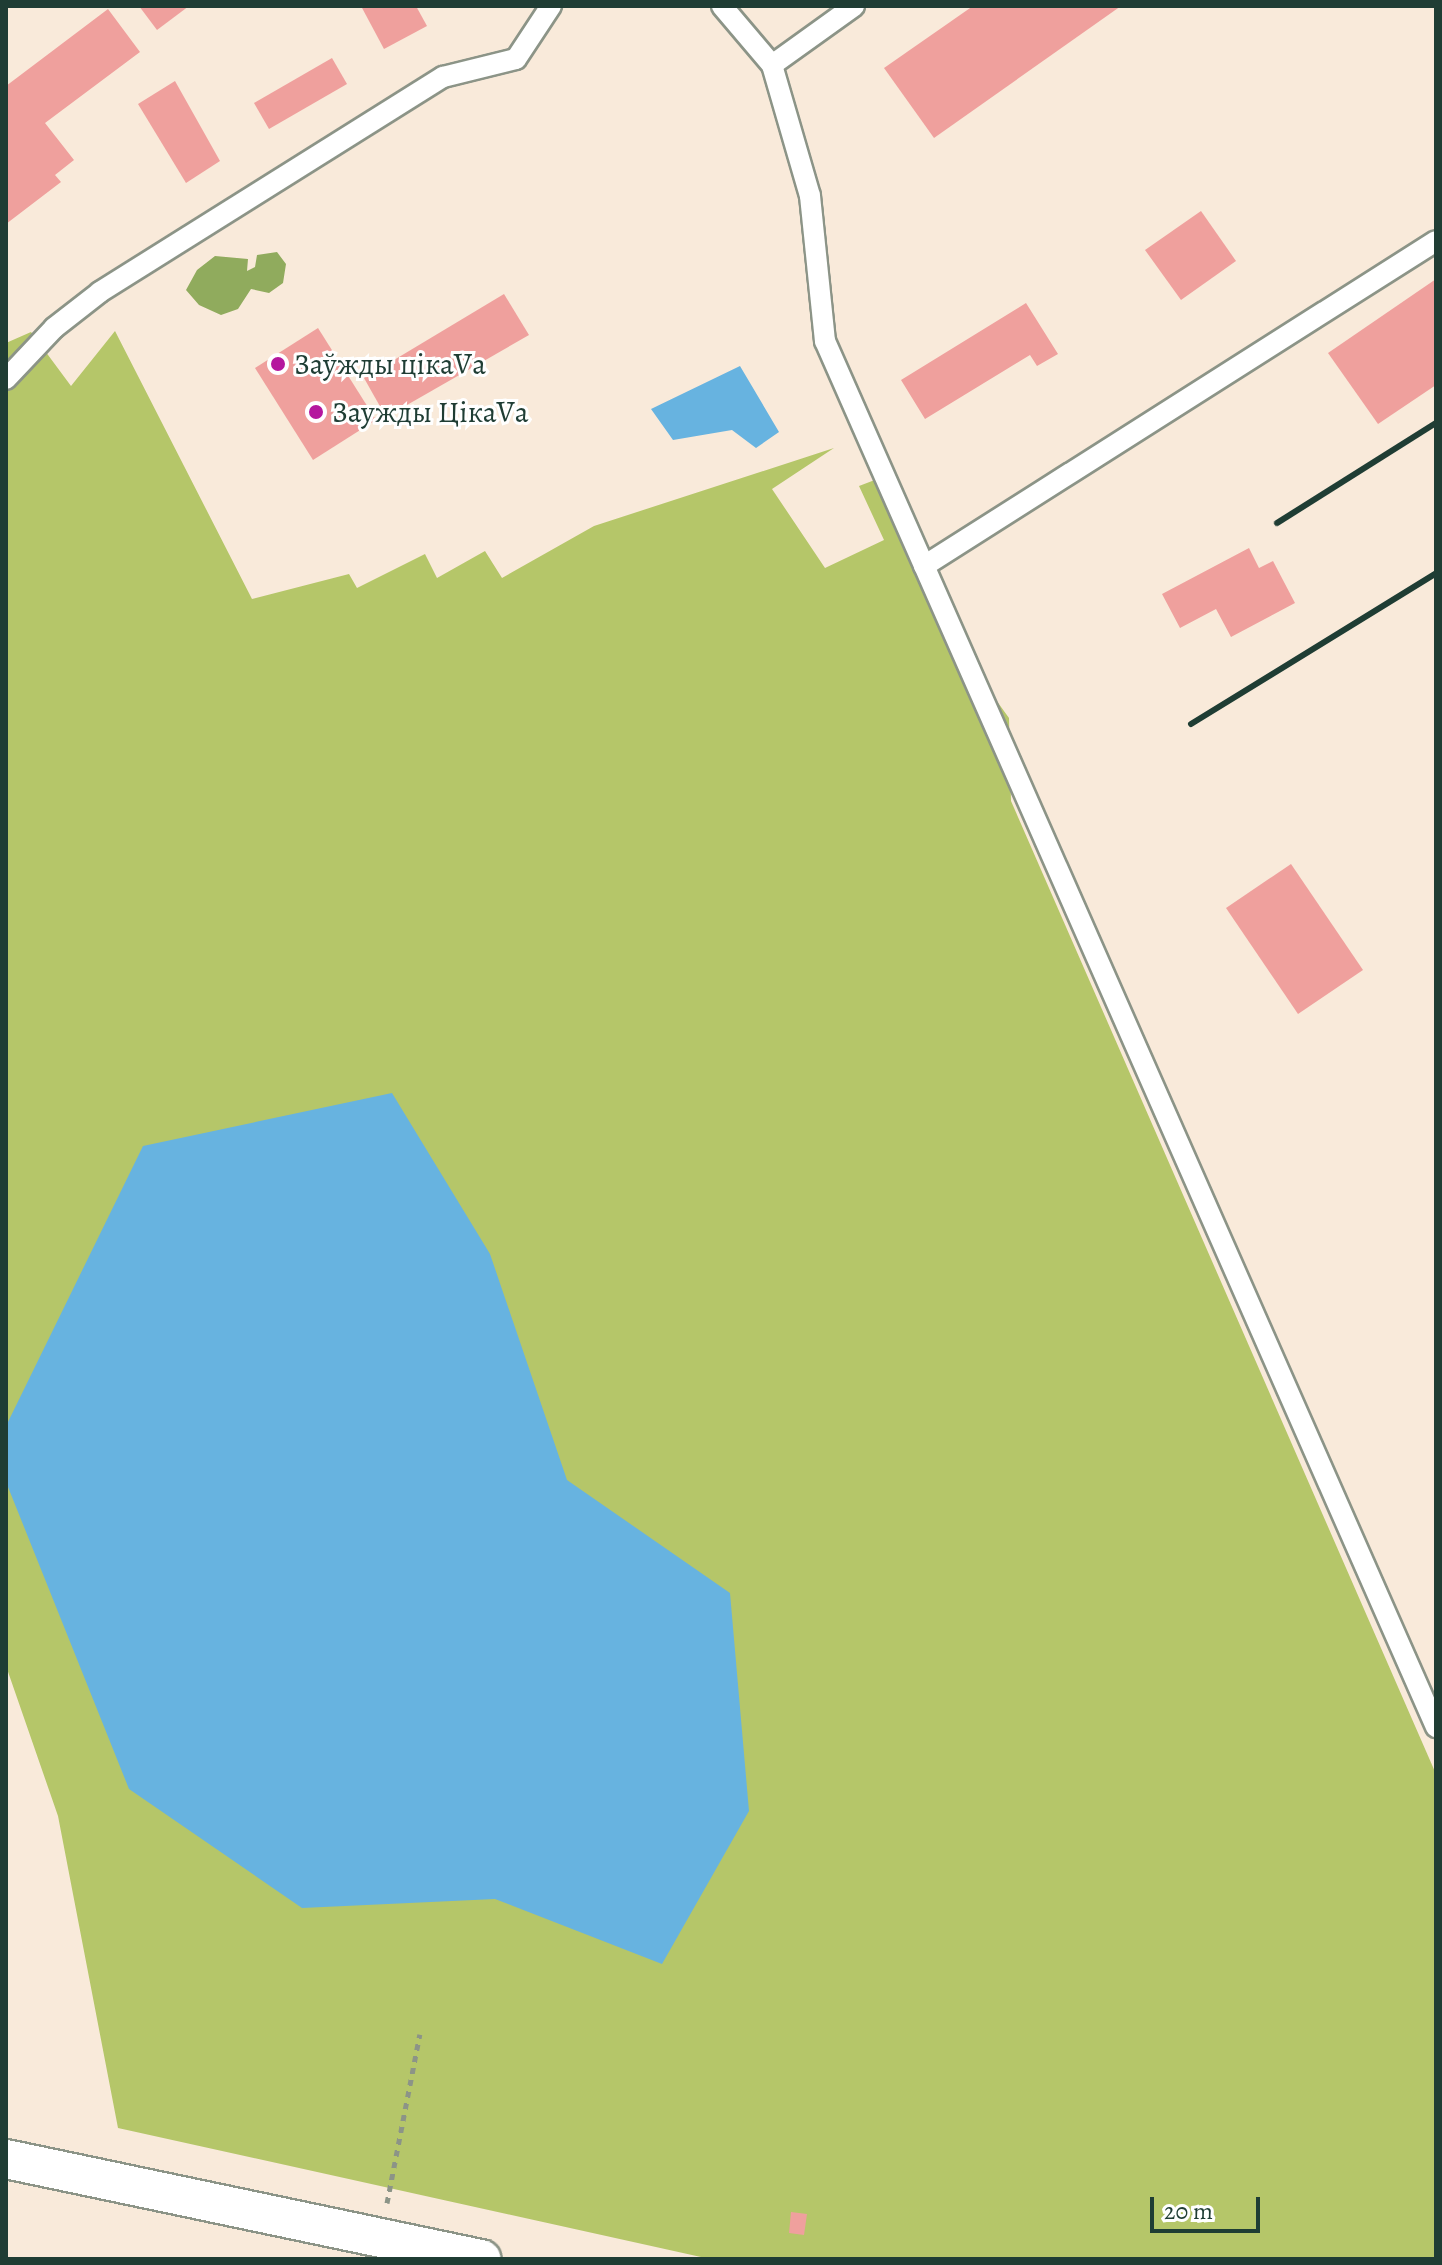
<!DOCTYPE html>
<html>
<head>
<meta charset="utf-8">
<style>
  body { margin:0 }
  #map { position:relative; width:1442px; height:2265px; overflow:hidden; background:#f9eada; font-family:Alegreya,serif }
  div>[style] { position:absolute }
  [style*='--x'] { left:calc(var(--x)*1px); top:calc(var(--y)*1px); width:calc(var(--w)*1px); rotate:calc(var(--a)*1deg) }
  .green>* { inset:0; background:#b5c669 }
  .forest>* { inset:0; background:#90ab5d }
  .water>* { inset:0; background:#67b3e0 }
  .building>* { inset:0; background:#efa09d }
  .path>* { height:5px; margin-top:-2.5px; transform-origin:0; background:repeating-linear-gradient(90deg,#8c9487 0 6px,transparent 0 12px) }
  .roads { filter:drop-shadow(2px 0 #8c9487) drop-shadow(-2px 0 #8c9487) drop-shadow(0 2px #8c9487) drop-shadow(0 -2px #8c9487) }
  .lane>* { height:20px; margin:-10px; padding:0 10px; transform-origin:10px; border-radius:10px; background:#fff }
  .street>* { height:38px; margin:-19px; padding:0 19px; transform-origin:19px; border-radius:19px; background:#fff }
  .rail>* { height:6px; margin:-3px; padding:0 3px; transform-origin:3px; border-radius:3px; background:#1f3d34 }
  .dots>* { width:22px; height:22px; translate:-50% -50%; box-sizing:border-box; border:4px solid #fff; border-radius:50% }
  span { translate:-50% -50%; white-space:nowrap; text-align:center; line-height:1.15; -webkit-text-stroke:6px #fff; paint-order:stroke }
  .poi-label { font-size:30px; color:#1f3d34 }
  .left { translate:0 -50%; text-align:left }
  .frame { position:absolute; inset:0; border:8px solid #1f3d34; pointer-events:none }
  .scale { position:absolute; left:1150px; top:2197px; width:110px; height:36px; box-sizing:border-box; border:4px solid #1f3d34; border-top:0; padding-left:10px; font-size:24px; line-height:28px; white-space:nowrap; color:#1f3d34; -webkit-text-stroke:6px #fff; paint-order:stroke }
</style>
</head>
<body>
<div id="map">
  <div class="green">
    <div style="clip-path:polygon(115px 331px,252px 599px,349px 574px,357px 588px,425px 554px,437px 578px,485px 551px,502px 578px,594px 526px,834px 448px,772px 489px,825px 568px,884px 540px,859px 486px,880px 478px,947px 632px,1009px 718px,1011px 801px,1436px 1774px,1436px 2259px,710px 2259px,118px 2128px,58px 1816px,6px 1666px,6px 343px,31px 332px,71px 386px)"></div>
  </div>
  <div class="forest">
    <div style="clip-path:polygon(277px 252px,286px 264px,283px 283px,269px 293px,251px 289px,238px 309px,221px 315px,199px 305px,186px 290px,197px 270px,215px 256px,248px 259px,247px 271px,255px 267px,257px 255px)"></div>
  </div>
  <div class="water">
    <div style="clip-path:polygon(740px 366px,779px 432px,756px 448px,732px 430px,673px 440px,651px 409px)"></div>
    <div style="clip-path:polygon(392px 1093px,490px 1254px,567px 1480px,730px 1593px,749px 1811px,662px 1964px,495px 1899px,302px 1908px,129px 1789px,6px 1482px,6px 1426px,143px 1146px)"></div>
  </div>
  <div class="building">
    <div style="clip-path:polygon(139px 6px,189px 6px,157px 30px)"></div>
    <div style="clip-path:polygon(361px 6px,416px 6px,427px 26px,384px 49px)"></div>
    <div style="clip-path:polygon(973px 6px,1121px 6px,934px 138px,884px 68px)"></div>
    <div style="clip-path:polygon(108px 9px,140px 52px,45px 123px,74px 160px,55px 175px,61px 182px,6px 224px,6px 86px)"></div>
    <div style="clip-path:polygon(332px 58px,347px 84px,269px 129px,254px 103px)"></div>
    <div style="clip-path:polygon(175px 81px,220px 161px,186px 183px,138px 104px)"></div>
    <div style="clip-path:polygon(1201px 211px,1236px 261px,1181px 300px,1145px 250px)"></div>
    <div style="clip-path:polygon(1436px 279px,1436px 385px,1378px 424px,1328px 353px)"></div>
    <div style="clip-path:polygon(504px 294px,529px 335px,386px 417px,364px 378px)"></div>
    <div style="clip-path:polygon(1026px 303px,1058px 354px,1037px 366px,1030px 355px,925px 419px,901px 380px)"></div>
    <div style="clip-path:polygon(318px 328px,376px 420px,313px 460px,255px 368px)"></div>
    <div style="clip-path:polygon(1249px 548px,1259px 568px,1273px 561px,1295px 603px,1231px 637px,1216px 609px,1180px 628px,1162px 594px)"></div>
    <div style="clip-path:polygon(1291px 864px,1363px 970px,1298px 1014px,1226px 908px)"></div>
    <div style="clip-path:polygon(791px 2212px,807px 2214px,804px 2235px,789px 2233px)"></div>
  </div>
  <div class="path">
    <div style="--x:387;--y:2203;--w:172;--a:-79"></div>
  </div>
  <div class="roads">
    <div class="lane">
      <div style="--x:722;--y:6;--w:77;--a:49.7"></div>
      <div style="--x:772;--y:65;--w:136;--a:73.8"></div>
      <div style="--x:810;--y:196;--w:146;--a:84.1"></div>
      <div style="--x:825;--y:341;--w:1515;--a:66.21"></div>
      <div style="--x:772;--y:65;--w:101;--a:-35.7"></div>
      <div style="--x:6;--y:379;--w:70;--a:-46.7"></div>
      <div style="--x:54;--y:328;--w:58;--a:-38"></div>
      <div style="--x:100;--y:292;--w:405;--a:-32.1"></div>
      <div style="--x:443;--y:77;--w:75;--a:-13.9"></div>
      <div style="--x:516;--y:59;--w:64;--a:-56.6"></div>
      <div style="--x:924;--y:566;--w:606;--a:-32.41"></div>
    </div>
    <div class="street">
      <div style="--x:6;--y:2159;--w:486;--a:11.9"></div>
    </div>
  </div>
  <div class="rail">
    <div style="--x:1277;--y:523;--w:188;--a:-32.2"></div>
    <div style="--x:1191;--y:724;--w:288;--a:-31.6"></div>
  </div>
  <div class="dots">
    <div style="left:278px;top:364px;background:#b5179e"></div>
    <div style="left:316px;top:412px;background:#b5179e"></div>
  </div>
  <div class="poi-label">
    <span class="left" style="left:294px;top:364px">Заўжды цікаVа</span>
    <span class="left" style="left:332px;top:412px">Заужды ЦікаVа</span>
  </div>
  <div class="frame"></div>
  <div class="scale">20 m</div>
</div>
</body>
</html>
